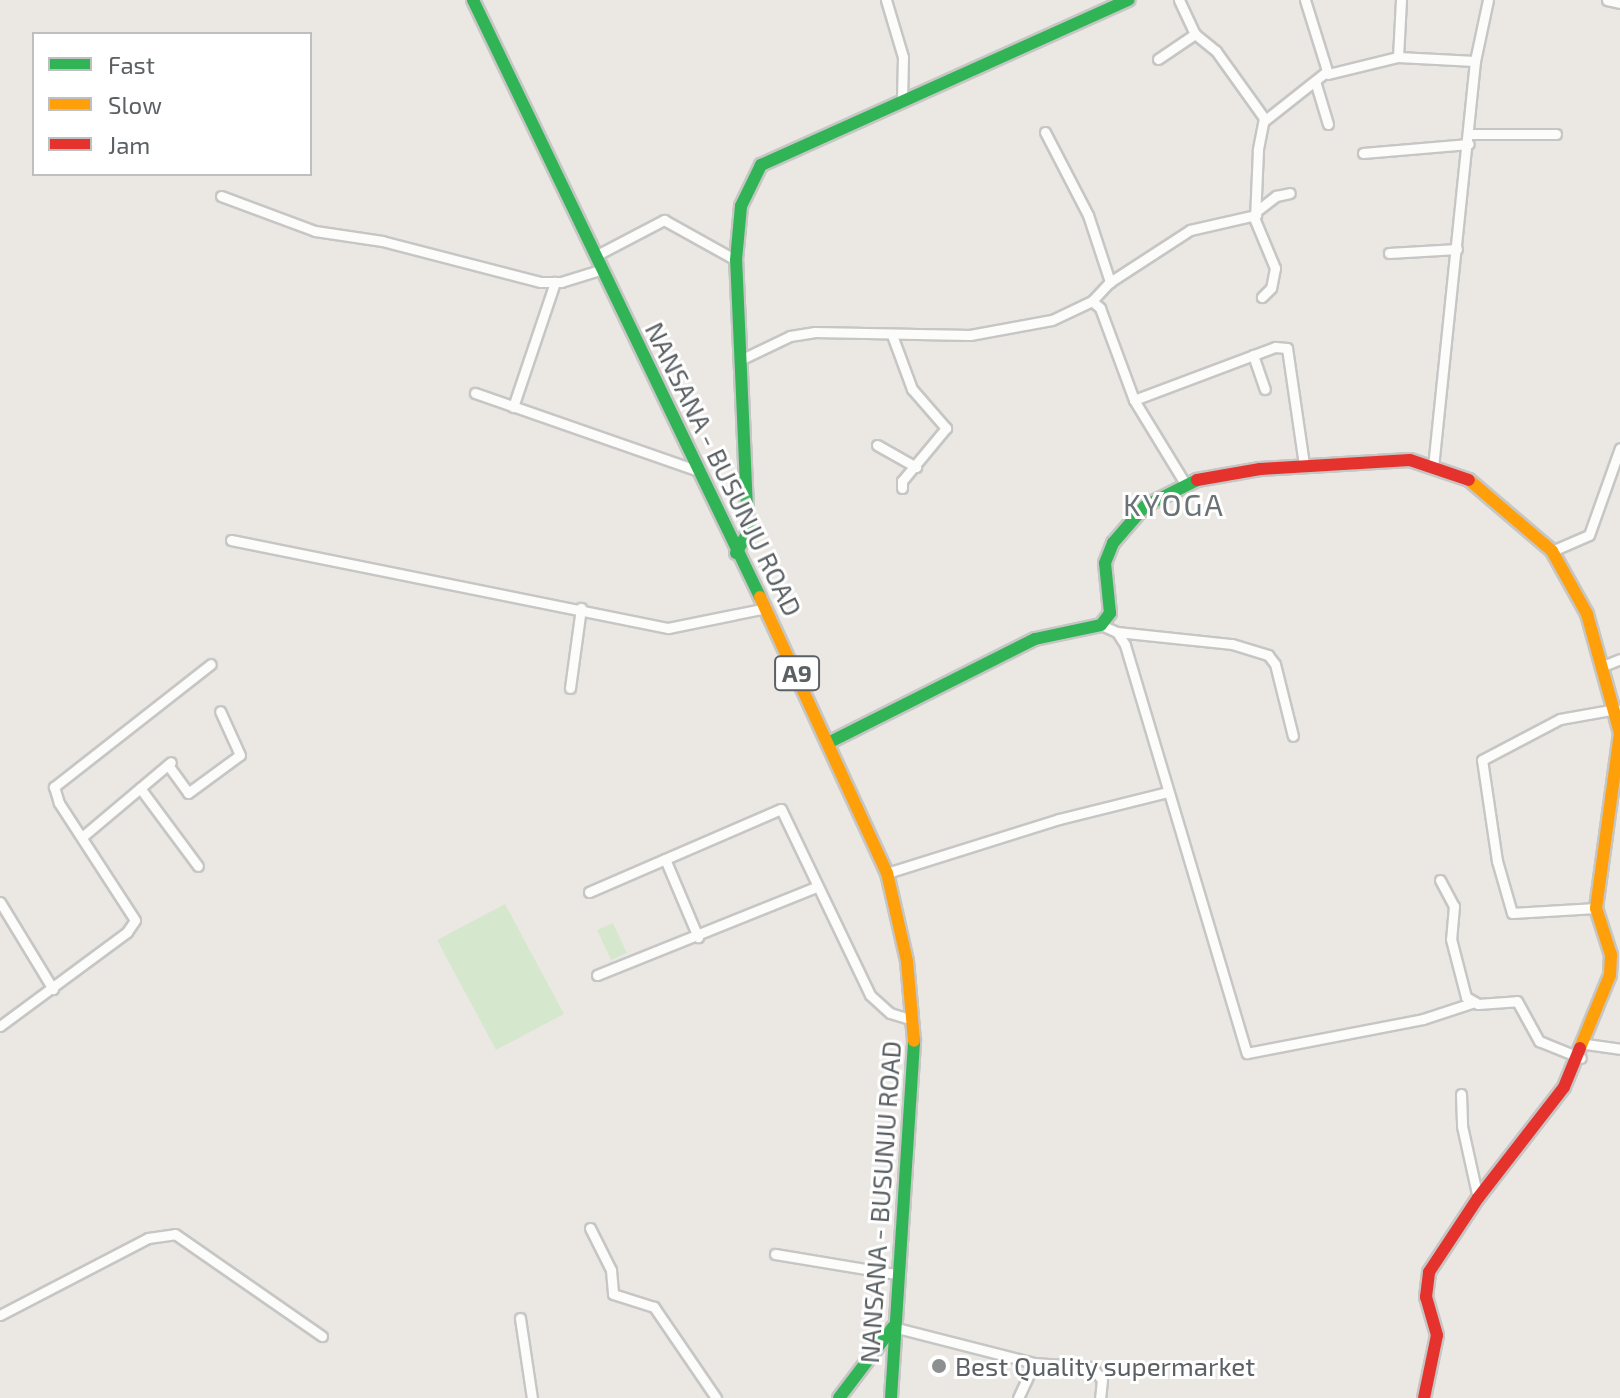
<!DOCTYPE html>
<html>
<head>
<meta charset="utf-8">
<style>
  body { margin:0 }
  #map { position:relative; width:1620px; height:1398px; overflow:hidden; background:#ebe8e4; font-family:"Exo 2",sans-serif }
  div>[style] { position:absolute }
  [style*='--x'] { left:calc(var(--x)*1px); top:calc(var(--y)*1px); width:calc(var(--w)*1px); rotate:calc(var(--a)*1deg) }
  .green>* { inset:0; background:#d5e8cd }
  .roads { filter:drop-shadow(2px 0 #c6c6c5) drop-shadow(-2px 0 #c6c6c5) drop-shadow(0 2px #c6c6c5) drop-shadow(0 -2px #c6c6c5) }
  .street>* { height:9px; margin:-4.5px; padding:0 4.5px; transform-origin:4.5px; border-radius:4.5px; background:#fcfcfb }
  .fast>* { height:12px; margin:-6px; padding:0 6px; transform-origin:6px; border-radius:6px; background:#30b455 }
  .slow>* { height:12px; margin:-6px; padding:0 6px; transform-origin:6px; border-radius:6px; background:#ff9f0a }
  .jam>* { height:12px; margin:-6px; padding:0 6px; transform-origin:6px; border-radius:6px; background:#e5322d }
  .dots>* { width:22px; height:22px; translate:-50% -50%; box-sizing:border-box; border:4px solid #fff; border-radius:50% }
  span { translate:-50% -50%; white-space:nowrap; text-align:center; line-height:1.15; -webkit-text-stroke:6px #fff; paint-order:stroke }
  .shield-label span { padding:2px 6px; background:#fff; border:2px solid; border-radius:6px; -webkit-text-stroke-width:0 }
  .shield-label { font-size:24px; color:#5a6063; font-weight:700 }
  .street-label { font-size:26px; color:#5a6063 }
  .poi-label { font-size:26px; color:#5a6063 }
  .left { translate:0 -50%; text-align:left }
  .quarter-label { font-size:30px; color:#6b7275; letter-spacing:2px }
  .legend { position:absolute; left:32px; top:32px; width:280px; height:144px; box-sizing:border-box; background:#fff; border:2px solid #bdbfc1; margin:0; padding:10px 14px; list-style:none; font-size:24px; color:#5a6063 }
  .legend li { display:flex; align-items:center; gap:16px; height:40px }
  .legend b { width:40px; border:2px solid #bdbfc1 }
</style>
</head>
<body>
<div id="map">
  <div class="green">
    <div style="clip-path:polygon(505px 904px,564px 1014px,496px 1050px,437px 940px)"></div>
    <div style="clip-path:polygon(613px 923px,627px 953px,611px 960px,597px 930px)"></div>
  </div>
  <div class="roads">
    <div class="street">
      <div style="--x:886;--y:0;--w:59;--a:73.4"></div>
      <div style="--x:903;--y:57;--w:45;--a:91.3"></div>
      <div style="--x:1179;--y:0;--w:38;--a:65"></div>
      <div style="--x:1195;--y:34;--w:27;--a:39"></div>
      <div style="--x:1216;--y:51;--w:82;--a:54.4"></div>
      <div style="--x:1264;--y:118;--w:33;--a:101"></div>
      <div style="--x:1258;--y:150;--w:70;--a:92.5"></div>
      <div style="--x:1255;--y:220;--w:52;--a:67.4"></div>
      <div style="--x:1275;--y:268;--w:20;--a:101"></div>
      <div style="--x:1271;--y:288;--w:13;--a:135"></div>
      <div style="--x:1305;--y:0;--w:77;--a:72.7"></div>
      <div style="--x:1328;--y:74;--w:72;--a:-13.7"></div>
      <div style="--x:1398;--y:57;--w:77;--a:3"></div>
      <div style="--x:1475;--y:61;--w:405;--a:95.9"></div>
      <div style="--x:1607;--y:0;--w:13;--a:13"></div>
      <div style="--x:1398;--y:57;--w:57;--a:-87"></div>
      <div style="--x:1158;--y:59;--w:45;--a:-34"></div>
      <div style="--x:1475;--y:61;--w:62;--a:-78"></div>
      <div style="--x:1315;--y:81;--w:45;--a:73.2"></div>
      <div style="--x:1264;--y:121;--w:79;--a:-38.3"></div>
      <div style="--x:1045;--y:132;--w:93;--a:62.6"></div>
      <div style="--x:1088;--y:215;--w:71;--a:71.8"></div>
      <div style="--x:1470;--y:134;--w:86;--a:0"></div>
      <div style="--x:1363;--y:153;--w:106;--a:-4.9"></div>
      <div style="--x:221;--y:196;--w:100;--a:20.4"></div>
      <div style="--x:315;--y:231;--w:68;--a:8.5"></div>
      <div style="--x:382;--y:241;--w:164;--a:14.5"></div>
      <div style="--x:541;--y:282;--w:20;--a:0"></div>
      <div style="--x:561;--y:282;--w:44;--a:-17.2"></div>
      <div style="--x:1258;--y:210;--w:23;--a:-38"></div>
      <div style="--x:1276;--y:196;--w:14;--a:-12"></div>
      <div style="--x:1389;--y:253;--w:68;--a:-3.4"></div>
      <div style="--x:597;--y:255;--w:76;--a:-27.6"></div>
      <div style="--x:664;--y:220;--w:82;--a:29.1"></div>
      <div style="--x:1092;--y:301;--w:26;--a:-47"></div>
      <div style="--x:1110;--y:282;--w:95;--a:-33"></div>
      <div style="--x:1190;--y:230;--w:68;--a:-12.8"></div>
      <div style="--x:892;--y:335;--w:58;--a:69.7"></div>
      <div style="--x:912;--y:389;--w:52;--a:48.9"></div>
      <div style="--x:946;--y:428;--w:69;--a:129.7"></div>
      <div style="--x:902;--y:481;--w:7;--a:90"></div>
      <div style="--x:1253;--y:355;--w:36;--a:71"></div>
      <div style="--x:740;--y:360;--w:55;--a:-25.6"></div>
      <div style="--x:790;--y:336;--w:24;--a:-9"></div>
      <div style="--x:814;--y:332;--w:156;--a:1.1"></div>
      <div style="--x:970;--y:335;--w:83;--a:-10.4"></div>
      <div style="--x:1052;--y:320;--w:44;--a:-25.4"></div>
      <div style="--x:1092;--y:301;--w:11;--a:41"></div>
      <div style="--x:1100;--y:308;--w:98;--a:69.7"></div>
      <div style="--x:1134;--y:400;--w:96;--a:58.6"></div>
      <div style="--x:475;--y:393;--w:237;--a:19.2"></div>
      <div style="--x:1134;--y:400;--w:151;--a:-20.6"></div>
      <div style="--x:1275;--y:347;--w:12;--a:5"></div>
      <div style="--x:1287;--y:348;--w:118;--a:81.7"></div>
      <div style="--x:513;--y:407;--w:132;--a:-71.4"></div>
      <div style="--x:877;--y:445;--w:45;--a:29.4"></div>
      <div style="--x:231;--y:540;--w:446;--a:11.4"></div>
      <div style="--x:668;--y:628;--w:100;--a:-11.5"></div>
      <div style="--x:1552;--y:551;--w:40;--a:-23.4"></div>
      <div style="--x:1589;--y:535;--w:92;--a:-70.4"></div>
      <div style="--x:1101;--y:625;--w:17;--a:24"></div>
      <div style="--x:1117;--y:632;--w:15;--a:58"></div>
      <div style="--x:1125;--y:645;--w:426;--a:73.4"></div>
      <div style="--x:1247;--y:1053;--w:179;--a:-10.9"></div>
      <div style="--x:1423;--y:1019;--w:52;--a:-18.1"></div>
      <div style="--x:1117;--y:632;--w:116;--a:6"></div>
      <div style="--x:1232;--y:644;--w:38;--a:17"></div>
      <div style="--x:1268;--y:655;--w:11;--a:52"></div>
      <div style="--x:1275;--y:664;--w:74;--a:76"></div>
      <div style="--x:1603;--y:666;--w:18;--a:-22"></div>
      <div style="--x:570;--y:688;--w:81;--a:-82.2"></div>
      <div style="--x:168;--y:765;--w:34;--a:54"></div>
      <div style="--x:188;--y:793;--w:64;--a:-36.2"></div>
      <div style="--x:240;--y:755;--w:48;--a:-114.4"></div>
      <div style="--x:140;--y:788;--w:97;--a:53.4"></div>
      <div style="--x:82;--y:837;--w:116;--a:-40.1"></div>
      <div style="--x:665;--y:859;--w:85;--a:67.1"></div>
      <div style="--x:887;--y:873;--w:180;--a:-17.4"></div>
      <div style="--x:1059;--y:819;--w:111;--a:-14"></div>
      <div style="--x:1440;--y:880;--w:30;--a:62"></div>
      <div style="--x:1454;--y:906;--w:33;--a:95"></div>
      <div style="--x:1451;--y:939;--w:60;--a:75.5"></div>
      <div style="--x:1466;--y:997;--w:14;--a:30"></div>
      <div style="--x:1478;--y:1004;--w:39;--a:-4"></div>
      <div style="--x:1517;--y:1001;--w:46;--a:61.2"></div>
      <div style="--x:1539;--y:1041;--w:45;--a:22"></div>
      <div style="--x:589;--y:892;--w:209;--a:-23.4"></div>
      <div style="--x:781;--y:809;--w:206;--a:64.4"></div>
      <div style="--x:870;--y:995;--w:27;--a:42"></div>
      <div style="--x:890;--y:1013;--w:24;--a:17"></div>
      <div style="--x:0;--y:902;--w:102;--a:58.7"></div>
      <div style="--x:1596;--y:908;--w:84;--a:176.6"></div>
      <div style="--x:1512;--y:913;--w:54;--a:-106.1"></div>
      <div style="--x:1497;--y:861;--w:102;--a:-98.4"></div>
      <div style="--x:1482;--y:760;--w:88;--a:-27.7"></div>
      <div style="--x:1560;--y:719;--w:57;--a:-10.1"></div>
      <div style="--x:597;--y:975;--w:236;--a:-21.9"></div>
      <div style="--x:0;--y:1026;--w:158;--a:-36.5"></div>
      <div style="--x:127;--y:932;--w:14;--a:-56"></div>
      <div style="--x:135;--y:920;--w:140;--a:-123"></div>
      <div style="--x:59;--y:803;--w:17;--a:-107"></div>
      <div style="--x:54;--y:787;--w:199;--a:-38.1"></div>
      <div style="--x:1586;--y:1044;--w:34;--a:8"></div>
      <div style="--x:1461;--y:1094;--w:32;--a:88"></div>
      <div style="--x:1462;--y:1126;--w:74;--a:77.5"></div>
      <div style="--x:590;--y:1228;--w:47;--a:63.4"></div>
      <div style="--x:611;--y:1270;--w:24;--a:85"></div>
      <div style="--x:613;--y:1294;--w:43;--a:17.6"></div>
      <div style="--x:654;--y:1307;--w:110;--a:55.7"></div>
      <div style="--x:775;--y:1254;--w:123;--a:9.4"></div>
      <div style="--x:0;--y:1315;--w:167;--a:-27.5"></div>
      <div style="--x:148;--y:1238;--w:27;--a:-8"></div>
      <div style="--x:175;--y:1234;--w:179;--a:34.8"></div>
      <div style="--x:520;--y:1318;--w:81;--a:81.5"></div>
      <div style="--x:893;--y:1327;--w:146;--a:14.3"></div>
      <div style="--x:1034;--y:1363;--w:58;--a:3.9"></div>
      <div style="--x:1092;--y:1367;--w:16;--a:52"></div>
      <div style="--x:1102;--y:1380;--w:18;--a:96"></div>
      <div style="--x:1018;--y:1398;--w:38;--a:-65"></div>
    </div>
    <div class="fast">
      <div style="--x:473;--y:0;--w:662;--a:64.32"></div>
      <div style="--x:736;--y:553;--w:24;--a:-60"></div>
      <div style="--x:748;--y:532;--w:272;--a:-92.5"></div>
      <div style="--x:736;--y:260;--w:54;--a:-84.7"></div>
      <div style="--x:741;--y:206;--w:46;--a:-64"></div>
      <div style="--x:761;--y:165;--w:403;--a:-24.2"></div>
      <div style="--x:830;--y:742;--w:229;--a:-26.7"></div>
      <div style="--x:1035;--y:639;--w:67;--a:-12"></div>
      <div style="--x:1101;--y:625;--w:15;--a:-53"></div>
      <div style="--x:1110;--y:613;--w:50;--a:-95.7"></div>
      <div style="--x:1105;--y:563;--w:22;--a:-68"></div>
      <div style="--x:1113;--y:543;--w:49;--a:-49.1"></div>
      <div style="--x:1145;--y:506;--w:58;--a:-26.6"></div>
      <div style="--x:839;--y:1398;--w:89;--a:-52.7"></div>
      <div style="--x:891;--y:1398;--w:358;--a:-86.3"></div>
    </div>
    <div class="slow">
      <div style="--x:1469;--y:480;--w:109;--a:40.5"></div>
      <div style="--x:1552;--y:551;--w:72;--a:60.9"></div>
      <div style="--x:1587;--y:614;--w:123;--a:74.5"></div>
      <div style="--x:1620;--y:733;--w:177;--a:97.8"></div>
      <div style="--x:1596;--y:908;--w:49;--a:72.3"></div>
      <div style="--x:1611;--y:955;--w:20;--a:93"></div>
      <div style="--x:1610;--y:975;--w:79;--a:112.3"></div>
      <div style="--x:760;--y:597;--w:304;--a:65.3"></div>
      <div style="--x:887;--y:873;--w:90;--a:77.2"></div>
      <div style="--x:907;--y:961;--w:80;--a:85"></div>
    </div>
    <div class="jam">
      <div style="--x:1197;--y:480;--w:64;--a:-9.9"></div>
      <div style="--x:1260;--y:469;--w:150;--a:-3.4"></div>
      <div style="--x:1410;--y:460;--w:62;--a:18.7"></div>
      <div style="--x:1424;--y:1398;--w:64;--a:-78.3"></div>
      <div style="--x:1437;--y:1335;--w:40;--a:-106"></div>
      <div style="--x:1426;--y:1297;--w:25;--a:-83"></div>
      <div style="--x:1429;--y:1272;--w:89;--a:-56.5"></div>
      <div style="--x:1478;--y:1198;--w:140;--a:-52.2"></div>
      <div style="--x:1564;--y:1087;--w:42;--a:-67.7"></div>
    </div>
  </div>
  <div class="dots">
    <div style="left:939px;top:1366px;background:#8d9090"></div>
  </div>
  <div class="shield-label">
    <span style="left:797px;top:673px">A9</span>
  </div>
  <div class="street-label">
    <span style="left:724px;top:469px;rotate:64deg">NANSANA - BUSUNJU ROAD</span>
    <span style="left:880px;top:1202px;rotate:-86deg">NANSANA - BUSUNJU ROAD</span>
  </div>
  <div class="poi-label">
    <span class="left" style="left:955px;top:1366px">Best Quality supermarket</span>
  </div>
  <div class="quarter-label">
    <span style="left:1174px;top:504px">KYOGA</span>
  </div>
  <ul class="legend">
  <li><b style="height:10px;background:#30b455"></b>Fast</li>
  <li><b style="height:10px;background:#ff9f0a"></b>Slow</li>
  <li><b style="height:10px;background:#e5322d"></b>Jam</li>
  </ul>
</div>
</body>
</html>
